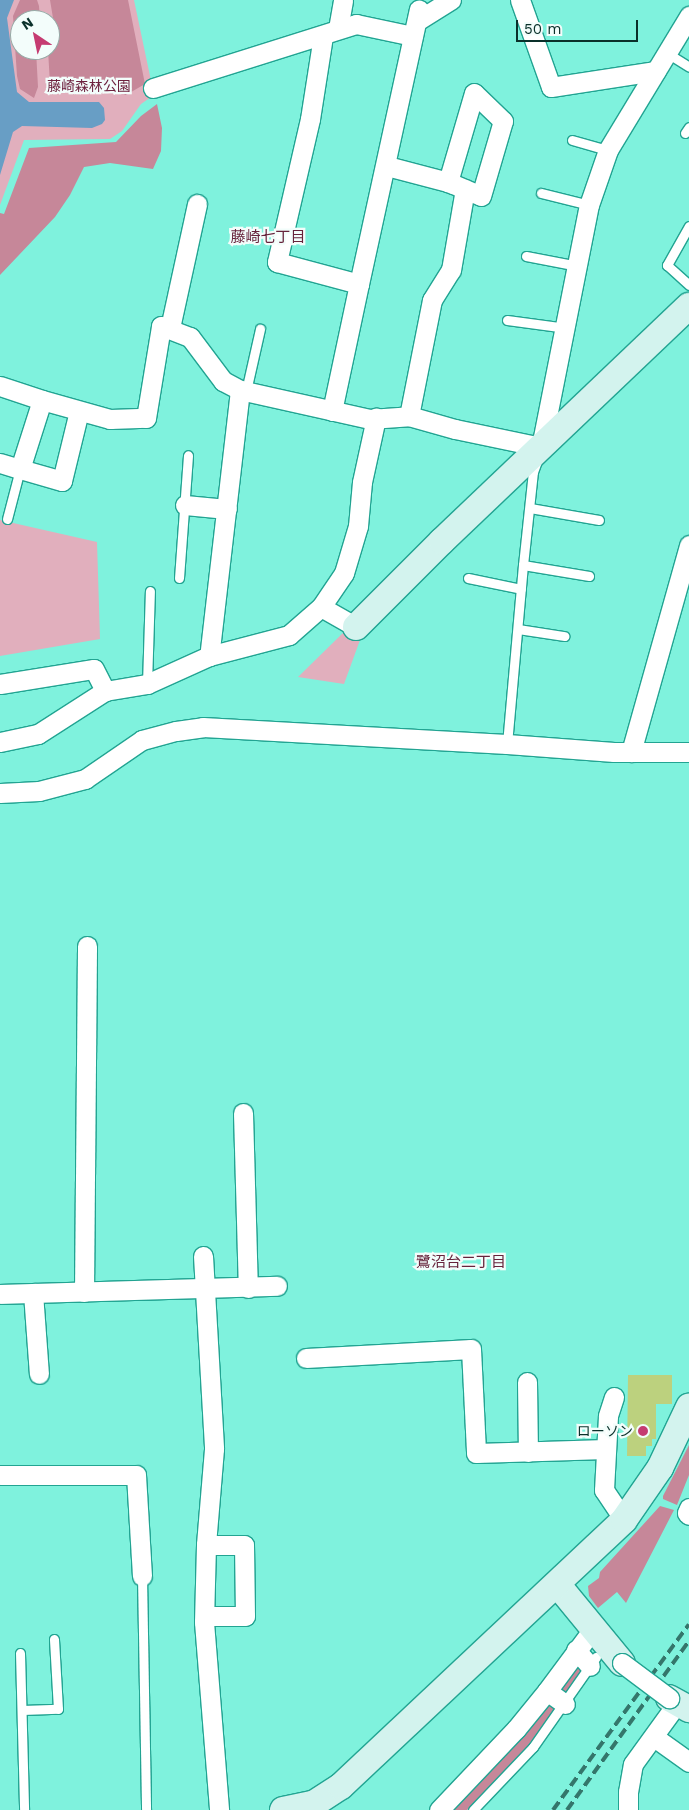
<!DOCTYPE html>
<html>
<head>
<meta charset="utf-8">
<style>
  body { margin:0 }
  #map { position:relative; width:689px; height:1810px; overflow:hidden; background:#7ff2dd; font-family:"Work Sans","Noto Sans JP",sans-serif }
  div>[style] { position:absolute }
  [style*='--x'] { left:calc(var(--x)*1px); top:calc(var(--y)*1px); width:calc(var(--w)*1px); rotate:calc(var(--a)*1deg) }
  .green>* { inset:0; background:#e1afbd }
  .forest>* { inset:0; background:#c68799 }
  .water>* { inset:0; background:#689ec5 }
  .building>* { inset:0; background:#bcd17e }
  .roads { filter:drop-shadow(1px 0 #22a492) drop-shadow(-1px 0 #22a492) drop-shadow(0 1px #22a492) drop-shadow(0 -1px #22a492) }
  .lane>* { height:9px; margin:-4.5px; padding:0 4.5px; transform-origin:4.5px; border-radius:4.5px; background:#fff }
  .street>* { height:19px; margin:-9.5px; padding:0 9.5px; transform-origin:9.5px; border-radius:9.5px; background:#fff }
  .secondary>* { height:26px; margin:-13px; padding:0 13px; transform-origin:13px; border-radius:13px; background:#d3f3ee }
  .rail>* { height:4px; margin-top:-2px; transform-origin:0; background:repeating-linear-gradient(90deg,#34766b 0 10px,transparent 0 15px) }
  .bridges { filter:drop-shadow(1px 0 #22a492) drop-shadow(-1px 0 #22a492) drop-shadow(0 1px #22a492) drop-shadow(0 -1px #22a492) }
  .street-bridge>* { height:19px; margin:-9.5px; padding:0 9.5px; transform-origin:9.5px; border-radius:9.5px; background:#fff }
  .dots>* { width:14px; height:14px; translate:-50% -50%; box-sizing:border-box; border:2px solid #f3fdfb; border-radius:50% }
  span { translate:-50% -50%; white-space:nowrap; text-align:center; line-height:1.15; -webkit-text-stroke:4.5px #f3fdfb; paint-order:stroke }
  .park-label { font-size:14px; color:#6d213e }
  .poi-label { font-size:14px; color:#0a302a }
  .right { translate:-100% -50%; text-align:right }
  .neighbourhood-label { font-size:15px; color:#66233b }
  .north { position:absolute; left:10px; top:10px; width:50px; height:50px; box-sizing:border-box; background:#f3fdfb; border:1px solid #96aba7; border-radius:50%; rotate:326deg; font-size:14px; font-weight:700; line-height:20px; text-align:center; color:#0a302a }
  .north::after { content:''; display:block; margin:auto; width:18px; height:22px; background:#c53b71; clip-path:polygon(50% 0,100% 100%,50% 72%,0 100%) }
  .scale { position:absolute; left:516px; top:20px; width:122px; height:22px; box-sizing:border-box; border:2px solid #0a302a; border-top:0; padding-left:6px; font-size:15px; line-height:18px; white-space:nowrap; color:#0a302a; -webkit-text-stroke:4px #f3fdfb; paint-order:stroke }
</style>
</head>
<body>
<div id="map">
  <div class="green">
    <div style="clip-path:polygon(evenodd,0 0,134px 0,154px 95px,141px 104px,122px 131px,110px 139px,24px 140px,0 205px,0 0,20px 20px,50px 20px,50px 50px,20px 50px,20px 20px)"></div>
    <div style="clip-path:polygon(0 520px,97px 542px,100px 639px,0 656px)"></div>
    <div style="clip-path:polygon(346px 630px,360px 640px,344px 684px,298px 677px)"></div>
  </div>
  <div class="forest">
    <div style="clip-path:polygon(20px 0,37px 0,39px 6px,40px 20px,20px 20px,20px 50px,36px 50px,38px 87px,34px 98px,20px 89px,17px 76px,13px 16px)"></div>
    <div style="clip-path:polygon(50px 0,128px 0,145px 84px,126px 95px,99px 83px,50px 84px,48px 50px,50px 50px,50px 30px,53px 18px)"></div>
    <div style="clip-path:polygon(157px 104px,162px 128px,161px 151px,153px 169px,110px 163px,84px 167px,70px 195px,55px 217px,0 275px,0 213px,4px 214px,29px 148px,116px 142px,141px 116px)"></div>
    <div style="clip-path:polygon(689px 1445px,689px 1475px,677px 1505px,663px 1499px,663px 1496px)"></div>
    <div style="clip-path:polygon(660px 1506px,674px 1510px,626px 1603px,617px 1592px,598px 1608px,589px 1596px,588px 1586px,599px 1578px,600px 1572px)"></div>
    <div style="clip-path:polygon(576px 1662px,582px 1668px,563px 1699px,554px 1693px)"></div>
    <div style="clip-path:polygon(551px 1697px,560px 1704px,530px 1744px,467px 1810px,449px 1810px)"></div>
  </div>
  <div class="water">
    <div style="clip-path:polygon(0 0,14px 0,7px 18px,17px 92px,29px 102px,99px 102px,104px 108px,105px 120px,102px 124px,92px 128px,22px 126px,13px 132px,0 175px)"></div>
  </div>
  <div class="building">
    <div style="clip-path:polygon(628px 1375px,672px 1375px,672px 1404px,656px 1404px,656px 1439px,652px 1439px,652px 1446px,646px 1446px,646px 1456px,627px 1456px)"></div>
  </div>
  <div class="roads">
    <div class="lane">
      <div style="--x:667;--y:53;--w:26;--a:32"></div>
      <div style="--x:685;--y:133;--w:7;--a:-56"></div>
      <div style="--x:572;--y:140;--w:37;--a:16"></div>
      <div style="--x:541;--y:193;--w:49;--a:14"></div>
      <div style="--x:689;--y:226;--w:45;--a:119.4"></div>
      <div style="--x:667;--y:265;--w:30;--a:42"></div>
      <div style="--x:526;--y:256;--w:53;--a:10.9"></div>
      <div style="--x:507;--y:320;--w:60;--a:7.7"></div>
      <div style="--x:246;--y:391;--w:64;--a:-77.3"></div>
      <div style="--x:530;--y:508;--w:70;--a:9.9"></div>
      <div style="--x:7;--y:519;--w:52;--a:-75.4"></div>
      <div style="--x:523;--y:565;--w:67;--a:9.5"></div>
      <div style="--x:179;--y:578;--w:123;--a:-85.8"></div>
      <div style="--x:468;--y:578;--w:54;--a:11.7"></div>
      <div style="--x:518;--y:629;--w:47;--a:8.7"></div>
      <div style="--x:147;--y:684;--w:93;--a:-88.2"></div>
      <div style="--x:507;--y:744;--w:180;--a:-84.9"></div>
      <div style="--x:523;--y:565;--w:94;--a:-83.9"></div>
      <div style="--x:533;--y:472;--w:12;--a:-70"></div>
      <div style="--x:142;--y:1576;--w:234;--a:89"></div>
      <div style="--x:20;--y:1653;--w:157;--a:88.5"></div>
      <div style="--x:22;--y:1710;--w:36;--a:-2"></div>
      <div style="--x:58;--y:1709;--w:70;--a:-93.3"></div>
      <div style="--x:473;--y:1810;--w:87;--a:-46.4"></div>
      <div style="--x:533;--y:1747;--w:110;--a:-55"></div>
    </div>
    <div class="street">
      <div style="--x:520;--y:0;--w:92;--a:70.4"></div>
      <div style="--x:551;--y:87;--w:106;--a:-8.7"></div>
      <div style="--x:417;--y:21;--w:40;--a:-32"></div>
      <div style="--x:338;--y:29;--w:29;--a:-80"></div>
      <div style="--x:323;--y:36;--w:84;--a:98.9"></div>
      <div style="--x:310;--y:119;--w:147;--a:103"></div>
      <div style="--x:277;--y:262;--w:85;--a:15"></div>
      <div style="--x:359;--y:284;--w:281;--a:-77.7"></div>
      <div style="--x:153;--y:88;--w:213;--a:-17.5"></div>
      <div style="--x:356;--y:24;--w:58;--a:11.9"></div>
      <div style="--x:387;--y:166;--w:63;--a:14.7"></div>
      <div style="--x:448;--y:182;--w:5;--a:22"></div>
      <div style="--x:453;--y:184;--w:30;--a:23"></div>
      <div style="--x:481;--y:196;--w:78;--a:-73.7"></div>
      <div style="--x:503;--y:121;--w:40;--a:-136"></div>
      <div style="--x:474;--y:93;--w:93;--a:106.3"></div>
      <div style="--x:170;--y:328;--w:127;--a:-77.7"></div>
      <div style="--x:0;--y:386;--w:44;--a:18.4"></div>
      <div style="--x:240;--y:390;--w:268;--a:96.6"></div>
      <div style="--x:209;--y:656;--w:83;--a:-14.7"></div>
      <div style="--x:289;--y:635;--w:43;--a:-41.2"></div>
      <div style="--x:321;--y:607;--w:40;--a:29.7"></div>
      <div style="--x:79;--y:411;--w:72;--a:103.7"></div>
      <div style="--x:62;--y:481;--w:44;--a:-164.1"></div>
      <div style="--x:20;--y:469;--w:72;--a:-72.3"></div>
      <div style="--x:42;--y:400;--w:71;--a:15.6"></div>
      <div style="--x:110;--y:419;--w:36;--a:-2"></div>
      <div style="--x:146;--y:418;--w:93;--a:-80.7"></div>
      <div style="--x:161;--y:326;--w:31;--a:21"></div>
      <div style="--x:190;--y:337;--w:55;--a:53.1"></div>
      <div style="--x:223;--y:381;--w:19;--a:28"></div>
      <div style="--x:240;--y:390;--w:133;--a:12.6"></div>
      <div style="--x:370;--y:419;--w:39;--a:-4"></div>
      <div style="--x:409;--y:416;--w:48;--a:15.8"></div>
      <div style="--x:455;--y:429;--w:88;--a:11.8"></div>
      <div style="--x:541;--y:447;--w:247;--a:-78.8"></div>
      <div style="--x:589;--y:205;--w:58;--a:-70.9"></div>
      <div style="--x:608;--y:150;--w:157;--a:-58.8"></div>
      <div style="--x:332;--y:411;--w:130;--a:-78"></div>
      <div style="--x:409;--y:416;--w:118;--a:-78.8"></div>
      <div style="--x:432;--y:300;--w:36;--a:-58"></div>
      <div style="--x:451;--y:270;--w:82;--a:-80.2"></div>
      <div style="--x:0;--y:463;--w:21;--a:17"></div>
      <div style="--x:185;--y:505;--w:42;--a:5.4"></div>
      <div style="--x:321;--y:607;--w:41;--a:-55.9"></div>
      <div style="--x:344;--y:573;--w:49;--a:-73.4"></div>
      <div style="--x:358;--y:526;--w:44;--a:-84.8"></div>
      <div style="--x:362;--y:482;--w:66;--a:-77.7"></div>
      <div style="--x:0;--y:684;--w:95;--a:-9.1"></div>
      <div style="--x:94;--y:669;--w:25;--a:63"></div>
      <div style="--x:0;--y:742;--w:39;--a:-12"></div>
      <div style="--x:38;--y:734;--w:80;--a:-32.7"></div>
      <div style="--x:105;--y:691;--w:43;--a:-9.5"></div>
      <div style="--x:147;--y:684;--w:68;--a:-24.3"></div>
      <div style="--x:631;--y:752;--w:215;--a:-74.3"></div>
      <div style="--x:0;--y:793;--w:39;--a:-3"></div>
      <div style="--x:39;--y:791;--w:48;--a:-14.6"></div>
      <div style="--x:85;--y:779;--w:69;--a:-34.4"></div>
      <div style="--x:142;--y:740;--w:35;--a:-15"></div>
      <div style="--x:176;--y:731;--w:27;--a:-8"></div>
      <div style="--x:203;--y:727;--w:304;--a:3.2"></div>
      <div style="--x:507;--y:744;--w:107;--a:4.3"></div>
      <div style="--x:614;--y:752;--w:75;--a:0"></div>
      <div style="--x:243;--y:1113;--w:175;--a:88.4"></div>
      <div style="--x:203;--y:1256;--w:193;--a:86.7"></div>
      <div style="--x:214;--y:1449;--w:96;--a:94.8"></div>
      <div style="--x:206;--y:1545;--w:77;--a:91.5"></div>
      <div style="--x:204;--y:1622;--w:189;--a:85.4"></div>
      <div style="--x:84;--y:1292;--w:346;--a:-89.5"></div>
      <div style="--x:33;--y:1293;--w:81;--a:85.8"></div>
      <div style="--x:0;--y:1294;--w:277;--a:-1.7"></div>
      <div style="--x:306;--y:1358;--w:165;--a:-3.1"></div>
      <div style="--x:471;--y:1349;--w:104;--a:87.2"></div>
      <div style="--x:476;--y:1453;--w:130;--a:-1.8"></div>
      <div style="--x:527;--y:1382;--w:70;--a:89.2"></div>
      <div style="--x:614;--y:1397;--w:20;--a:108"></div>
      <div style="--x:608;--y:1416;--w:74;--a:93.1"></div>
      <div style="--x:604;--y:1490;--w:36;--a:56"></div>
      <div style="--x:0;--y:1475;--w:136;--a:0"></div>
      <div style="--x:136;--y:1475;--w:101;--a:86.6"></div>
      <div style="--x:689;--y:1508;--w:5;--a:112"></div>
      <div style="--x:687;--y:1513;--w:3;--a:45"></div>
      <div style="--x:205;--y:1616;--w:40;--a:0"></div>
      <div style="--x:245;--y:1616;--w:71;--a:-90.8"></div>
      <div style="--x:244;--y:1545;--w:38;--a:180"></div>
      <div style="--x:576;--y:1650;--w:21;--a:49"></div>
      <div style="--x:547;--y:1691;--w:22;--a:36"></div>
      <div style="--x:654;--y:1737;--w:43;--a:35.5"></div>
      <div style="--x:439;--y:1810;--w:112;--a:-46.5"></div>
      <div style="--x:516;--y:1729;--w:49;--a:-50.8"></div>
      <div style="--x:547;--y:1691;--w:77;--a:-53.4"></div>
      <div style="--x:628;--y:1810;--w:18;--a:-90"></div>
      <div style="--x:628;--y:1792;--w:28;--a:-80"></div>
      <div style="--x:633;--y:1764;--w:77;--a:-54"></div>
    </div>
    <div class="secondary">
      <div style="--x:356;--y:627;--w:122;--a:-45"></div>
      <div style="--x:442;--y:541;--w:341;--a:-43.6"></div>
      <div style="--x:557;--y:1584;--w:102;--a:50.6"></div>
      <div style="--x:669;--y:1698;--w:23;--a:29"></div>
      <div style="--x:283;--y:1810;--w:33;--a:-12"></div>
      <div style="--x:315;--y:1803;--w:31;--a:-33"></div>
      <div style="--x:341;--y:1786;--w:388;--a:-43.2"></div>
      <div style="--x:624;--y:1520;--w:63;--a:-55.3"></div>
      <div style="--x:660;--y:1468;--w:68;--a:-64.6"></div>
    </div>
  </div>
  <div class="rail">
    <div style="--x:553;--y:1810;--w:230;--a:-53.8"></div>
    <div style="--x:567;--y:1810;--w:208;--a:-54.2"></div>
  </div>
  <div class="bridges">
    <div class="street-bridge">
      <div style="--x:622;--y:1663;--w:59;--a:36.7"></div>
    </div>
  </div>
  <div class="dots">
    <div style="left:643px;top:1431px;background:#c53b71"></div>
  </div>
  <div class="park-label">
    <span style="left:89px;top:86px">藤崎森林公園</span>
  </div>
  <div class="poi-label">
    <span class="right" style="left:633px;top:1431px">ローソン</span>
  </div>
  <div class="neighbourhood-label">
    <span style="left:268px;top:238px">藤崎七丁目</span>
    <span style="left:461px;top:1263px">鷺沼台二丁目</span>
  </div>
  <div class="north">N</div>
  <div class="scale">50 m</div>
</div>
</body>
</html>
